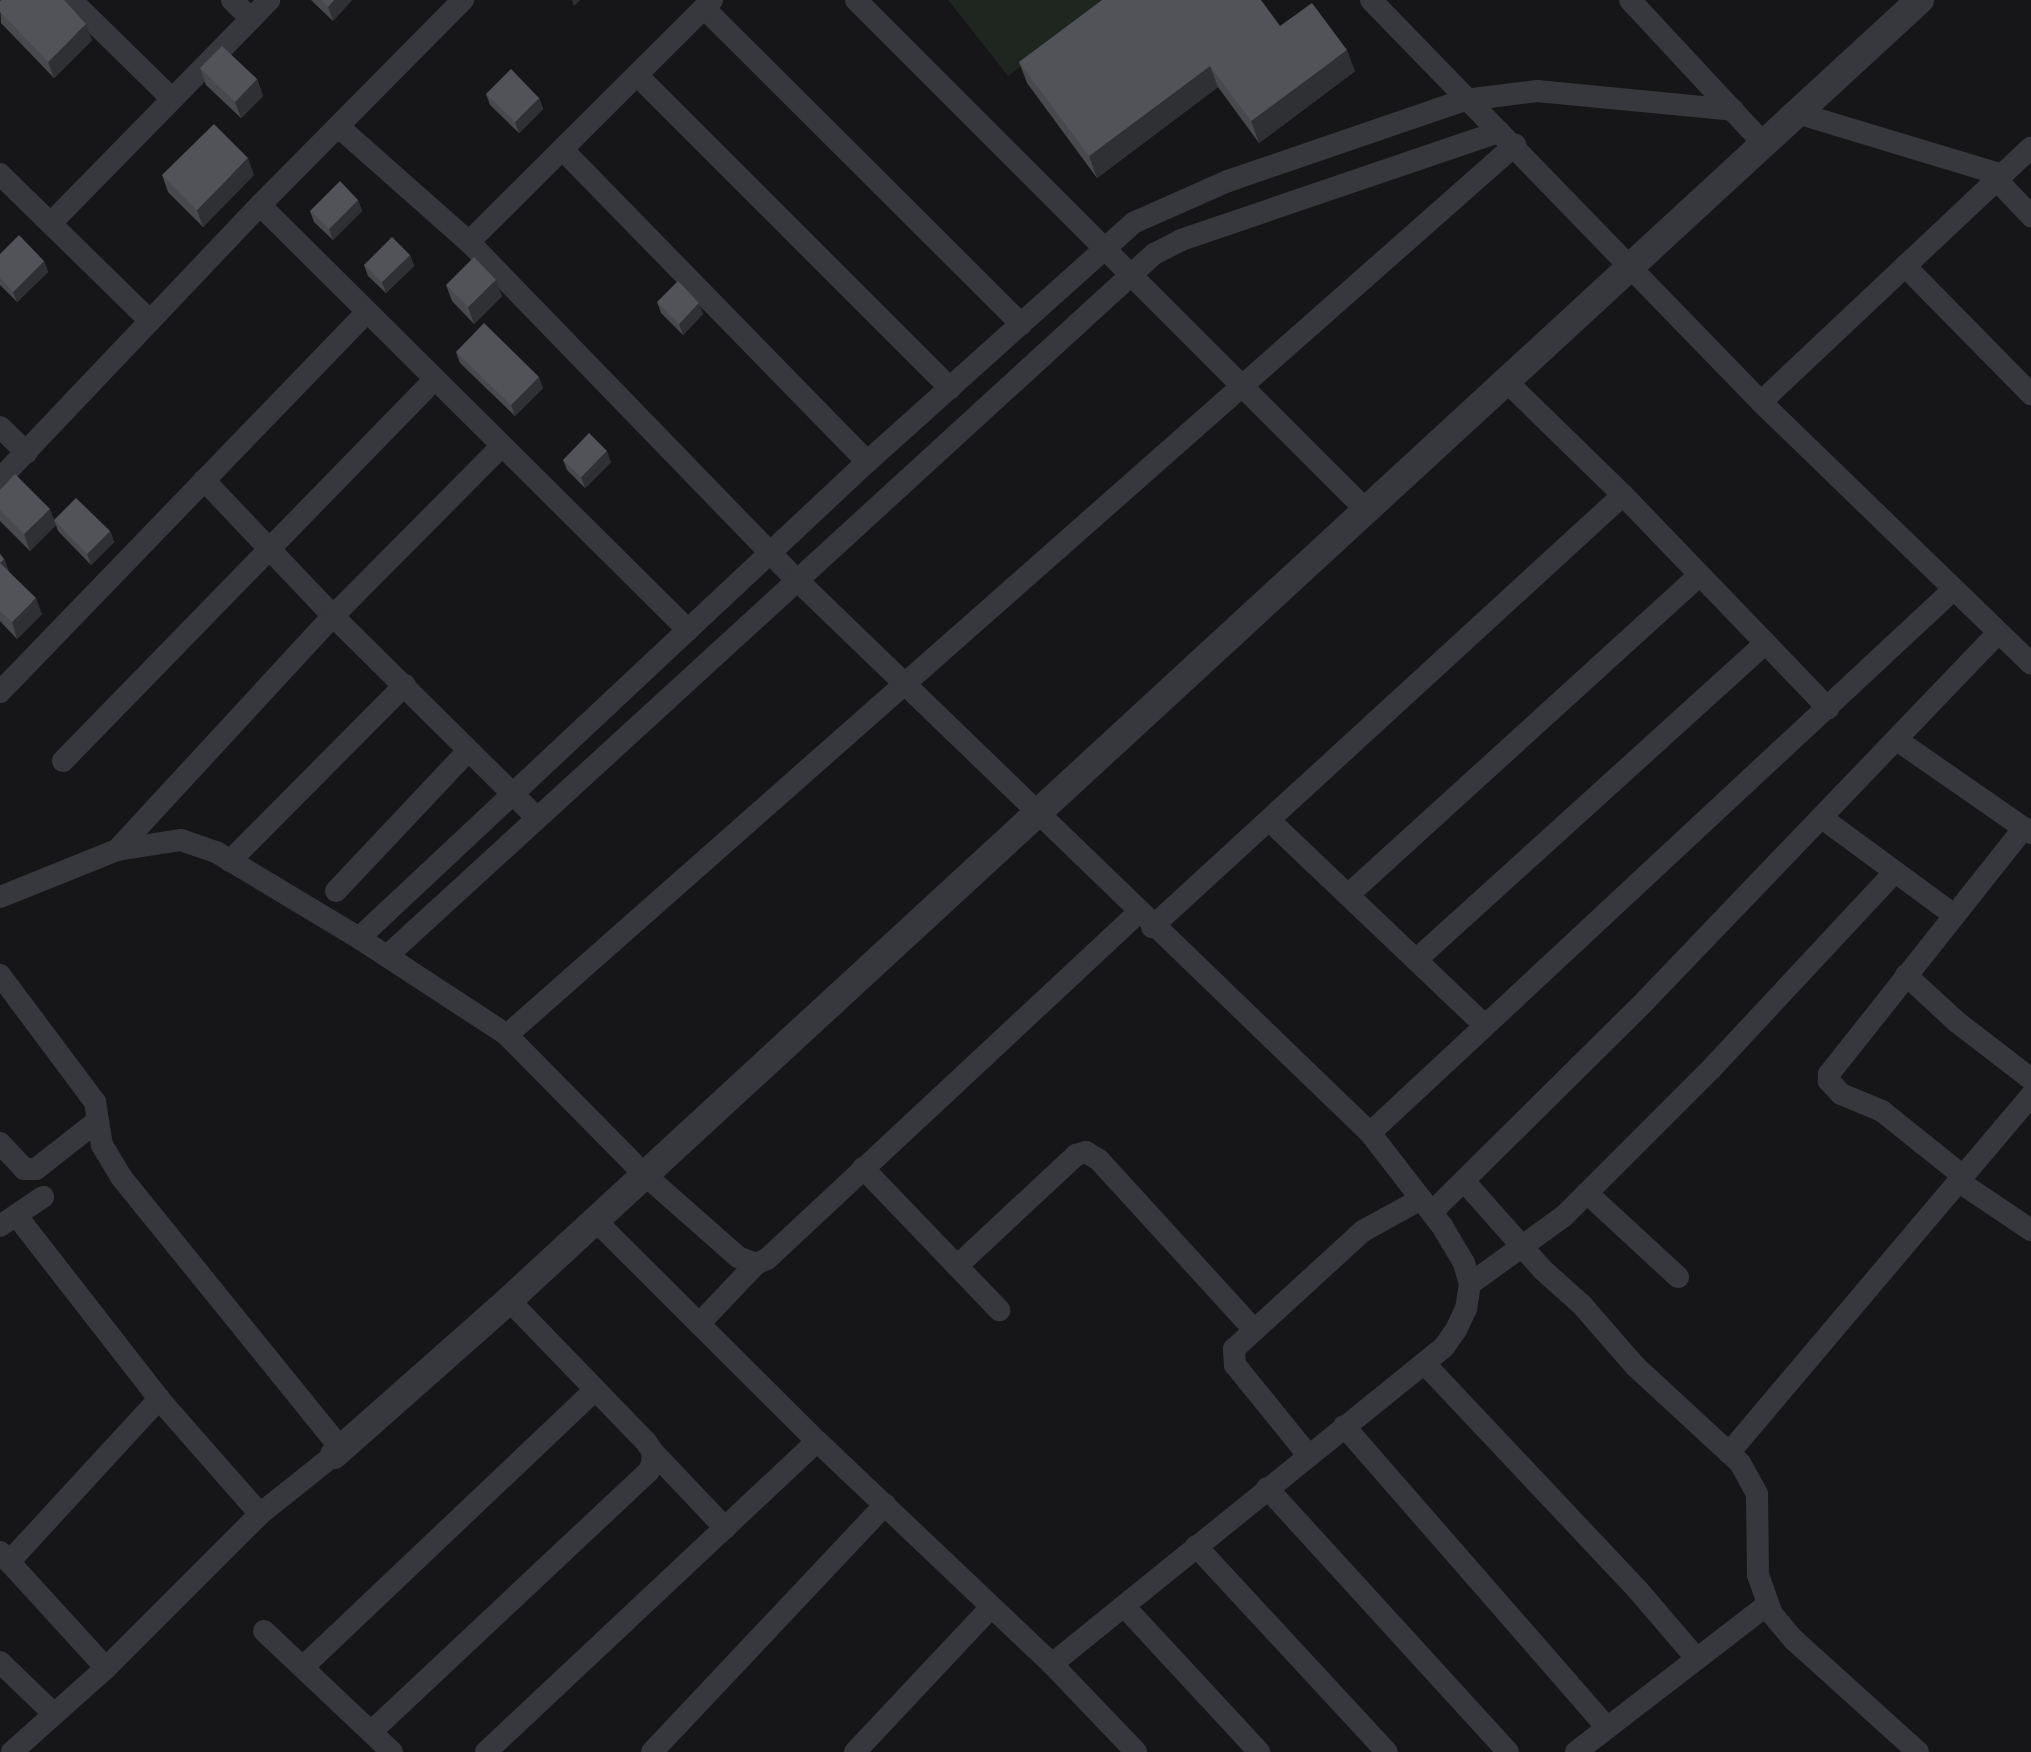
<!DOCTYPE html>
<html>
<head>
<meta charset="utf-8">
<style>
  body { margin:0 }
  #map { position:relative; width:2031px; height:1752px; overflow:hidden; background:#161618; font-family:Mulish,sans-serif }
  div>[style] { position:absolute }
  [style*='--x'] { left:calc(var(--x)*1px); top:calc(var(--y)*1px); width:calc(var(--w)*1px); rotate:calc(var(--a)*1deg) }
  .green>* { inset:0; background:#1e261f }
  .minor>* { height:22px; margin:-11px; padding:0 11px; transform-origin:11px; border-radius:11px; background:#37383d }
  .tertiary>* { height:28px; margin:-14px; padding:0 14px; transform-origin:14px; border-radius:14px; background:#37383d }
  .wall>* { inset:0; background:#47494d }
  .shaded-wall>* { inset:0; background:#2f3033 }
  .building>* { inset:0; background:#525359 }
  span { translate:-50% -50%; white-space:nowrap; text-align:center; line-height:1.15; -webkit-text-stroke:8px #111113; paint-order:stroke }
</style>
</head>
<body>
<div id="map">
  <div class="green">
    <div style="clip-path:polygon(948px 0,1109px 0,1008px 76px)"></div>
  </div>
  <div class="minor">
    <div style="--x:71;--y:0;--w:141;--a:44.4"></div>
    <div style="--x:232;--y:0;--w:27;--a:45"></div>
    <div style="--x:856;--y:0;--w:721;--a:45"></div>
    <div style="--x:1371;--y:0;--w:560;--a:45.87"></div>
    <div style="--x:1761;--y:402;--w:376;--a:44.1"></div>
    <div style="--x:1630;--y:0;--w:197;--a:47.1"></div>
    <div style="--x:704;--y:8;--w:448;--a:44.9"></div>
    <div style="--x:637;--y:75;--w:443;--a:45"></div>
    <div style="--x:1797;--y:113;--w:215;--a:16.8"></div>
    <div style="--x:340;--y:128;--w:172;--a:41.5"></div>
    <div style="--x:469;--y:242;--w:470;--a:45.9"></div>
    <div style="--x:796;--y:579;--w:798;--a:43.98"></div>
    <div style="--x:1370;--y:1133;--w:797;--a:-42.97"></div>
    <div style="--x:562;--y:149;--w:437;--a:45.7"></div>
    <div style="--x:0;--y:174;--w:210;--a:44.4"></div>
    <div style="--x:1997;--y:180;--w:50;--a:46.6"></div>
    <div style="--x:260;--y:205;--w:603;--a:44.8"></div>
    <div style="--x:51;--y:223;--w:312;--a:-45.6"></div>
    <div style="--x:469;--y:242;--w:343;--a:-44.9"></div>
    <div style="--x:1905;--y:266;--w:180;--a:45.5"></div>
    <div style="--x:1505;--y:380;--w:165;--a:44.3"></div>
    <div style="--x:1623;--y:495;--w:296;--a:46.1"></div>
    <div style="--x:1761;--y:402;--w:371;--a:-43.3"></div>
    <div style="--x:0;--y:427;--w:37;--a:44"></div>
    <div style="--x:0;--y:479;--w:378;--a:-46.5"></div>
    <div style="--x:260;--y:205;--w:289;--a:-45.3"></div>
    <div style="--x:204;--y:480;--w:187;--a:46.5"></div>
    <div style="--x:333;--y:616;--w:287;--a:44.7"></div>
    <div style="--x:0;--y:692;--w:527;--a:-46"></div>
    <div style="--x:1897;--y:740;--w:163;--a:34.8"></div>
    <div style="--x:63;--y:761;--w:533;--a:-45.76"></div>
    <div style="--x:1822;--y:818;--w:164;--a:36.3"></div>
    <div style="--x:1269;--y:820;--w:298;--a:43.6"></div>
    <div style="--x:117;--y:850;--w:318;--a:-47.3"></div>
    <div style="--x:333;--y:616;--w:238;--a:-45.2"></div>
    <div style="--x:230;--y:861;--w:248;--a:-45.2"></div>
    <div style="--x:336;--y:891;--w:192;--a:-46.7"></div>
    <div style="--x:1348;--y:895;--w:474;--a:-42.3"></div>
    <div style="--x:0;--y:897;--w:126;--a:-21.9"></div>
    <div style="--x:117;--y:850;--w:65;--a:-8.9"></div>
    <div style="--x:181;--y:840;--w:37;--a:19"></div>
    <div style="--x:216;--y:852;--w:167;--a:31"></div>
    <div style="--x:359;--y:938;--w:177;--a:33.2"></div>
    <div style="--x:1139;--y:912;--w:509;--a:136.99"></div>
    <div style="--x:767;--y:1259;--w:12;--a:156"></div>
    <div style="--x:756;--y:1264;--w:19;--a:-159"></div>
    <div style="--x:738;--y:1257;--w:125;--a:-138.6"></div>
    <div style="--x:644;--y:1174;--w:195;--a:-134.6"></div>
    <div style="--x:507;--y:1035;--w:1345;--a:-41.44"></div>
    <div style="--x:1152;--y:927;--w:639;--a:-42.53"></div>
    <div style="--x:359;--y:938;--w:696;--a:-43.14"></div>
    <div style="--x:867;--y:462;--w:358;--a:-41.9"></div>
    <div style="--x:1133;--y:223;--w:104;--a:-23.9"></div>
    <div style="--x:1228;--y:181;--w:250;--a:-18.9"></div>
    <div style="--x:1465;--y:100;--w:73;--a:-7.1"></div>
    <div style="--x:1537;--y:91;--w:197;--a:5.5"></div>
    <div style="--x:387;--y:956;--w:1040;--a:-42.47"></div>
    <div style="--x:1154;--y:254;--w:30;--a:-27"></div>
    <div style="--x:1181;--y:240;--w:336;--a:-18.8"></div>
    <div style="--x:1416;--y:960;--w:471;--a:-42.2"></div>
    <div style="--x:0;--y:975;--w:159;--a:53.2"></div>
    <div style="--x:95;--y:1102;--w:44;--a:80.8"></div>
    <div style="--x:102;--y:1145;--w:37;--a:59"></div>
    <div style="--x:121;--y:1177;--w:350;--a:51"></div>
    <div style="--x:1906;--y:975;--w:69;--a:42.7"></div>
    <div style="--x:1957;--y:1022;--w:93;--a:37.6"></div>
    <div style="--x:0;--y:1143;--w:35;--a:47"></div>
    <div style="--x:24;--y:1169;--w:12;--a:0"></div>
    <div style="--x:36;--y:1169;--w:76;--a:-38.1"></div>
    <div style="--x:863;--y:1168;--w:197;--a:46.2"></div>
    <div style="--x:1963;--y:1176;--w:104;--a:-141.3"></div>
    <div style="--x:1882;--y:1111;--w:44;--a:-157.5"></div>
    <div style="--x:1841;--y:1094;--w:18;--a:-133"></div>
    <div style="--x:1829;--y:1081;--w:7;--a:-90"></div>
    <div style="--x:1829;--y:1074;--w:314;--a:-51.6"></div>
    <div style="--x:1464;--y:1181;--w:120;--a:48.4"></div>
    <div style="--x:1544;--y:1271;--w:51;--a:41.8"></div>
    <div style="--x:1582;--y:1305;--w:81;--a:49"></div>
    <div style="--x:1635;--y:1366;--w:143;--a:42.7"></div>
    <div style="--x:1740;--y:1463;--w:35;--a:61"></div>
    <div style="--x:1757;--y:1494;--w:81;--a:89.3"></div>
    <div style="--x:1758;--y:1575;--w:41;--a:70.3"></div>
    <div style="--x:1772;--y:1614;--w:34;--a:50"></div>
    <div style="--x:1794;--y:1640;--w:167;--a:42.1"></div>
    <div style="--x:1958;--y:1181;--w:88;--a:33.9"></div>
    <div style="--x:1587;--y:1193;--w:124;--a:42.7"></div>
    <div style="--x:1432;--y:1212;--w:301;--a:-44.7"></div>
    <div style="--x:1646;--y:1000;--w:507;--a:-46.2"></div>
    <div style="--x:16;--y:1215;--w:233;--a:52.1"></div>
    <div style="--x:159;--y:1399;--w:153;--a:48.7"></div>
    <div style="--x:595;--y:1220;--w:313;--a:44.9"></div>
    <div style="--x:817;--y:1441;--w:324;--a:43.5"></div>
    <div style="--x:1052;--y:1664;--w:122;--a:46.3"></div>
    <div style="--x:0;--y:1226;--w:52;--a:-34"></div>
    <div style="--x:957;--y:1266;--w:163;--a:-43"></div>
    <div style="--x:1076;--y:1155;--w:10;--a:-17"></div>
    <div style="--x:1086;--y:1152;--w:15;--a:32"></div>
    <div style="--x:1099;--y:1160;--w:230;--a:47.6"></div>
    <div style="--x:1470;--y:1284;--w:116;--a:-35.9"></div>
    <div style="--x:1564;--y:1216;--w:209;--a:-45"></div>
    <div style="--x:1712;--y:1068;--w:268;--a:-47"></div>
    <div style="--x:699;--y:1324;--w:83;--a:-46.5"></div>
    <div style="--x:1424;--y:1363;--w:311;--a:46.7"></div>
    <div style="--x:1637;--y:1589;--w:92;--a:49.4"></div>
    <div style="--x:1344;--y:1426;--w:400;--a:48.9"></div>
    <div style="--x:653;--y:1452;--w:105;--a:46.5"></div>
    <div style="--x:1729;--y:1453;--w:468;--a:-49.8"></div>
    <div style="--x:1308;--y:1455;--w:116;--a:-129"></div>
    <div style="--x:1235;--y:1365;--w:16;--a:-94"></div>
    <div style="--x:1234;--y:1349;--w:175;--a:-42.5"></div>
    <div style="--x:1363;--y:1231;--w:66;--a:-28.9"></div>
    <div style="--x:1267;--y:1488;--w:357;--a:47.6"></div>
    <div style="--x:1196;--y:1546;--w:281;--a:47.2"></div>
    <div style="--x:0;--y:1552;--w:157;--a:47.6"></div>
    <div style="--x:9;--y:1562;--w:222;--a:-47.4"></div>
    <div style="--x:1124;--y:1606;--w:199;--a:47.2"></div>
    <div style="--x:264;--y:1631;--w:176;--a:43.4"></div>
    <div style="--x:0;--y:1662;--w:74;--a:43.9"></div>
    <div style="--x:1052;--y:1664;--w:504;--a:-38.96"></div>
    <div style="--x:1444;--y:1347;--w:21;--a:-55"></div>
    <div style="--x:1456;--y:1330;--w:23;--a:-65"></div>
    <div style="--x:1466;--y:1309;--w:25;--a:-81"></div>
    <div style="--x:1470;--y:1284;--w:22;--a:-106"></div>
    <div style="--x:1464;--y:1263;--w:43;--a:-120.7"></div>
    <div style="--x:1442;--y:1226;--w:118;--a:-127.7"></div>
    <div style="--x:303;--y:1667;--w:402;--a:-43.5"></div>
    <div style="--x:371;--y:1732;--w:381;--a:-43.2"></div>
    <div style="--x:649;--y:1471;--w:8;--a:-67"></div>
    <div style="--x:652;--y:1464;--w:12;--a:-85"></div>
    <div style="--x:653;--y:1452;--w:11;--a:-124"></div>
    <div style="--x:647;--y:1443;--w:199;--a:-134"></div>
    <div style="--x:12;--y:1752;--w:126;--a:-41.8"></div>
    <div style="--x:106;--y:1668;--w:218;--a:-45"></div>
    <div style="--x:260;--y:1514;--w:95;--a:-38.6"></div>
    <div style="--x:486;--y:1752;--w:454;--a:-43.2"></div>
    <div style="--x:652;--y:1752;--w:340;--a:-46.7"></div>
    <div style="--x:855;--y:1752;--w:199;--a:-46.8"></div>
    <div style="--x:1576;--y:1752;--w:241;--a:-37.6"></div>
  </div>
  <div class="tertiary">
    <div style="--x:334;--y:1455;--w:234;--a:-41.5"></div>
    <div style="--x:509;--y:1300;--w:1919;--a:-42.66"></div>
  </div>
  <div class="wall">
    <div style="clip-path:polygon(311px 0,352px 0,333px 21px)"></div>
    <div style="clip-path:polygon(0 1px,92px 40px,54px 78px,1px 23px)"></div>
    <div style="clip-path:polygon(1280px 26px,1355px 71px,1259px 143px,1218px 87px,1097px 178px,1027px 83px,1019px 62px)"></div>
    <div style="clip-path:polygon(200px 68px,257px 79px,263px 96px,241px 118px,206px 85px)"></div>
    <div style="clip-path:polygon(486px 94px,539px 98px,543px 109px,519px 133px,490px 105px)"></div>
    <div style="clip-path:polygon(162px 175px,254px 175px,203px 227px,168px 192px)"></div>
    <div style="clip-path:polygon(358px 200px,362px 211px,333px 240px,314px 222px,310px 211px)"></div>
    <div style="clip-path:polygon(0 254px,44px 261px,48px 272px,17px 302px,0 285px)"></div>
    <div style="clip-path:polygon(410px 255px,414px 266px,386px 293px,368px 276px,364px 265px)"></div>
    <div style="clip-path:polygon(446px 285px,502px 296px,474px 324px,452px 301px)"></div>
    <div style="clip-path:polygon(657px 302px,703px 314px,683px 335px,661px 313px)"></div>
    <div style="clip-path:polygon(456px 352px,543px 388px,515px 416px,460px 363px)"></div>
    <div style="clip-path:polygon(563px 460px,611px 462px,585px 488px,567px 470px)"></div>
    <div style="clip-path:polygon(0 490px,54px 520px,110px 531px,114px 542px,91px 565px,58px 531px,56px 525px,30px 551px,0 521px)"></div>
    <div style="clip-path:polygon(0 554px,4px 559px,9px 572px,42px 614px,17px 639px,0 621px)"></div>
  </div>
  <div class="shaded-wall">
    <div style="clip-path:polygon(334px 0,352px 0,333px 21px,328px 7px)"></div>
    <div style="clip-path:polygon(572px 0,580px 0,574px 6px)"></div>
    <div style="clip-path:polygon(86px 24px,92px 40px,54px 78px,48px 62px)"></div>
    <div style="clip-path:polygon(1347px 50px,1355px 71px,1259px 143px,1251px 121px)"></div>
    <div style="clip-path:polygon(1210px 66px,1218px 87px,1097px 178px,1089px 156px)"></div>
    <div style="clip-path:polygon(257px 79px,263px 96px,241px 118px,235px 102px)"></div>
    <div style="clip-path:polygon(539px 98px,543px 109px,519px 133px,515px 122px)"></div>
    <div style="clip-path:polygon(248px 158px,254px 175px,203px 227px,197px 210px)"></div>
    <div style="clip-path:polygon(358px 200px,362px 211px,333px 240px,329px 229px)"></div>
    <div style="clip-path:polygon(410px 255px,414px 266px,386px 293px,382px 282px)"></div>
    <div style="clip-path:polygon(44px 261px,48px 272px,17px 302px,13px 292px)"></div>
    <div style="clip-path:polygon(496px 280px,502px 296px,474px 324px,468px 307px)"></div>
    <div style="clip-path:polygon(699px 303px,703px 314px,683px 335px,679px 324px)"></div>
    <div style="clip-path:polygon(539px 377px,543px 388px,515px 416px,511px 405px)"></div>
    <div style="clip-path:polygon(607px 451px,611px 462px,585px 488px,581px 477px)"></div>
    <div style="clip-path:polygon(50px 509px,56px 525px,30px 551px,24px 534px)"></div>
    <div style="clip-path:polygon(110px 531px,114px 542px,91px 565px,87px 554px)"></div>
    <div style="clip-path:polygon(4px 559px,10px 575px,0 563px)"></div>
    <div style="clip-path:polygon(36px 598px,42px 614px,17px 639px,12px 622px)"></div>
  </div>
  <div class="building">
    <div style="clip-path:polygon(1px 0,64px 0,86px 24px,48px 62px,0 12px,0 1px)"></div>
    <div style="clip-path:polygon(321px 0,334px 0,328px 7px)"></div>
    <div style="clip-path:polygon(1102px 0,1261px 0,1280px 26px,1312px 3px,1347px 50px,1251px 121px,1210px 66px,1089px 156px,1019px 62px)"></div>
    <div style="clip-path:polygon(222px 46px,257px 79px,235px 102px,200px 68px)"></div>
    <div style="clip-path:polygon(511px 69px,539px 98px,515px 122px,486px 94px)"></div>
    <div style="clip-path:polygon(214px 124px,248px 158px,197px 210px,162px 175px)"></div>
    <div style="clip-path:polygon(340px 181px,358px 200px,329px 229px,310px 211px)"></div>
    <div style="clip-path:polygon(19px 235px,44px 261px,13px 292px,0 278px,0 254px)"></div>
    <div style="clip-path:polygon(392px 237px,410px 255px,382px 282px,364px 265px)"></div>
    <div style="clip-path:polygon(474px 257px,496px 280px,468px 307px,446px 285px)"></div>
    <div style="clip-path:polygon(678px 281px,699px 303px,679px 324px,657px 302px)"></div>
    <div style="clip-path:polygon(484px 323px,539px 377px,511px 405px,456px 352px)"></div>
    <div style="clip-path:polygon(589px 433px,607px 451px,581px 477px,563px 460px)"></div>
    <div style="clip-path:polygon(15px 474px,50px 509px,24px 534px,0 510px,0 490px)"></div>
    <div style="clip-path:polygon(76px 498px,110px 531px,87px 554px,54px 520px)"></div>
    <div style="clip-path:polygon(0 554px,4px 559px,0 563px,36px 598px,12px 622px,0 611px)"></div>
  </div>
</div>
</body>
</html>
